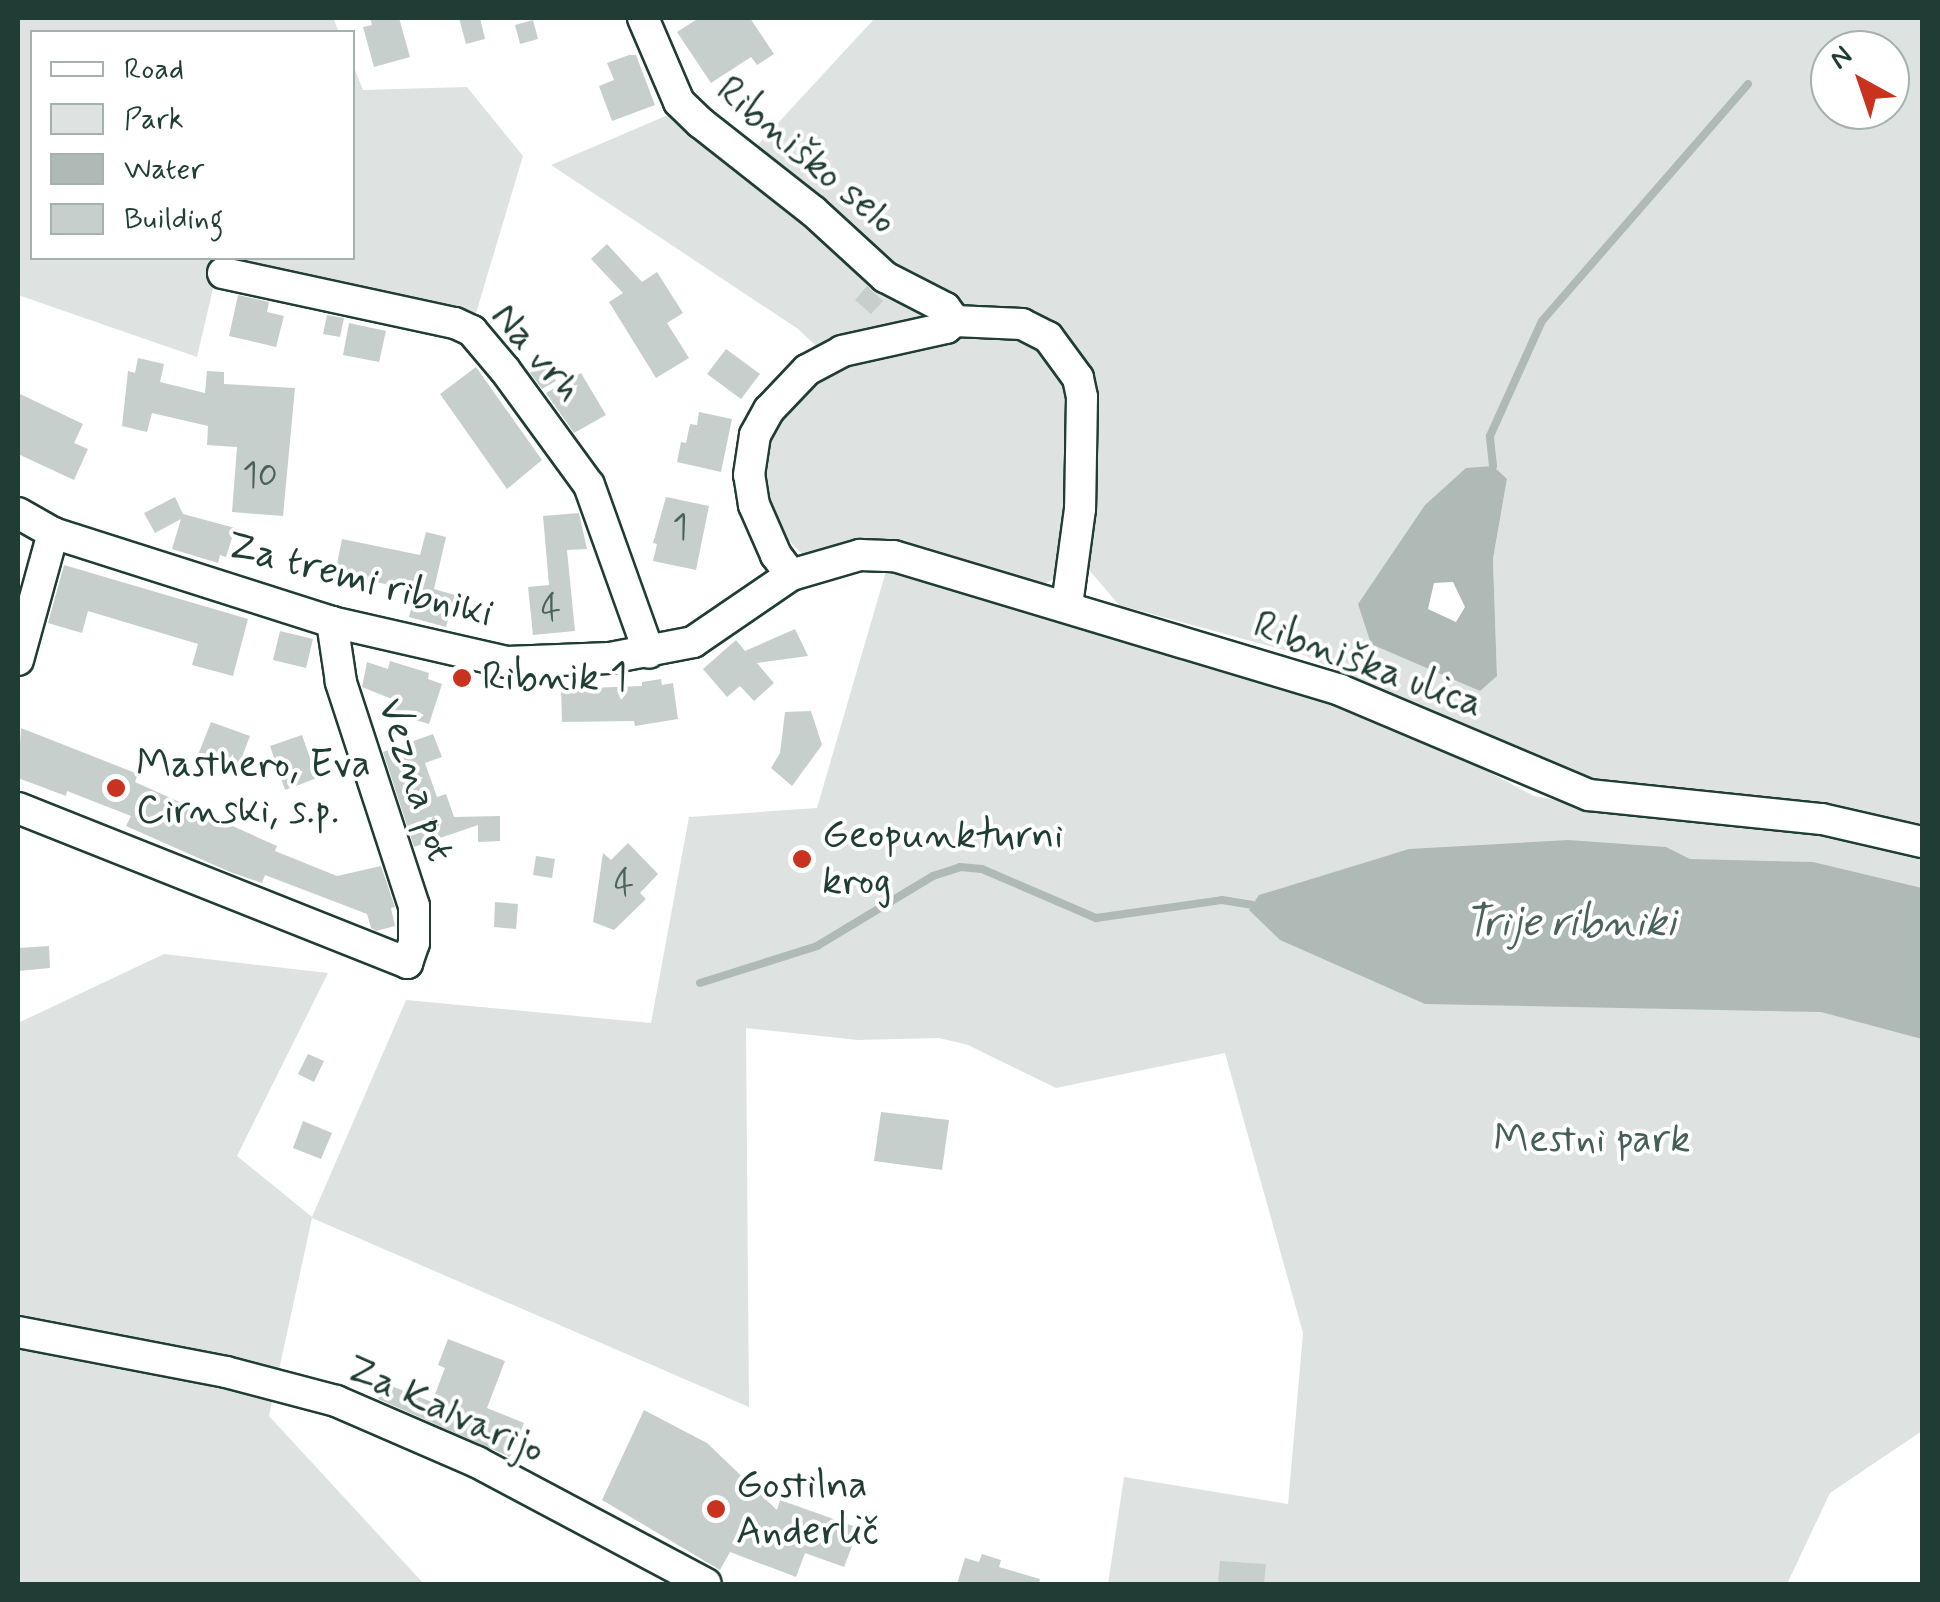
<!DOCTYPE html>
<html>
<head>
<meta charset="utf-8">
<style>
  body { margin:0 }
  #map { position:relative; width:1940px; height:1602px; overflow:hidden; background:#fff; font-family:Mynerve,sans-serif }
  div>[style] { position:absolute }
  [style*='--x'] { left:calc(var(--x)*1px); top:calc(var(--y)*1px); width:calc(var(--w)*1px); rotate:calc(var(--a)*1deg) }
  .green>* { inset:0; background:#dee3e2 }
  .water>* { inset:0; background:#afbab7 }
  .stream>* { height:8px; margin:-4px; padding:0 4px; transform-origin:4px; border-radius:4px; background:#afbab7 }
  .building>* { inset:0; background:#c7cfcc }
  .roads { filter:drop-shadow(2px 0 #1f3d34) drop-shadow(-2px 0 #1f3d34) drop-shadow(0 2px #1f3d34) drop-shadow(0 -2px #1f3d34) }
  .minor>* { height:30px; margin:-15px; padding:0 15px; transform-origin:15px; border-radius:15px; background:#fff }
  .dots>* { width:28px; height:28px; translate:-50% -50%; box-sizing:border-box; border:5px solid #fff; border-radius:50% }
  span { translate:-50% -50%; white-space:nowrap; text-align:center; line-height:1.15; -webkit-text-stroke:8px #fff; paint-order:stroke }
  .number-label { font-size:35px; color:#49625a }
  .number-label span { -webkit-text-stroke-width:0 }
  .street-label { font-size:40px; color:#1f3d34 }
  .poi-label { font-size:40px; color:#1f3d34 }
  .left { translate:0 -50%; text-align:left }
  .park-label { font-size:40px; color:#455e57 }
  .water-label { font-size:42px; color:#4a625b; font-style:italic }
  .frame { position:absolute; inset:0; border:20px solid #1f3d34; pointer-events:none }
  .legend { position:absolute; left:30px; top:30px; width:325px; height:230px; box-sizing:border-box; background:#fff; border:2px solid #a5b1ae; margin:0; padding:12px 18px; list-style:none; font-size:30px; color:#1f3d34 }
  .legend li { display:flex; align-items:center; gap:20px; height:50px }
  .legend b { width:50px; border:2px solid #a5b1ae }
  .north { position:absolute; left:1810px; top:30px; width:100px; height:100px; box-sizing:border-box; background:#fff; border:2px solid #a5b1ae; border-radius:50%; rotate:320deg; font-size:28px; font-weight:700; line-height:40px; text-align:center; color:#1f3d34 }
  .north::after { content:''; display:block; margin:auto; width:35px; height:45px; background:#c8321e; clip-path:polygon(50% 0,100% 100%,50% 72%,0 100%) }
</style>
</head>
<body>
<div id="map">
  <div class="green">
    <div style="clip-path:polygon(18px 18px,333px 18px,339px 32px,32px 32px,32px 258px,352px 258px,353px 65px,363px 90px,467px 87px,523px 156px,476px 313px,219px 263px,197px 357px,18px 295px)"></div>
    <div style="clip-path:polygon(evenodd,875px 18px,1922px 18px,1922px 829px,1587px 788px,1306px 656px,1119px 605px,1084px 564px,1044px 584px,869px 541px,803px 555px,776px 527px,760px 482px,759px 452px,778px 413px,833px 362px,798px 329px,551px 165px,668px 115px,741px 163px,875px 18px,1830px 50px,1890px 50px,1890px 110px,1830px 110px,1830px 50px,875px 18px,1507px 479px,1493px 559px,1497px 676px,1358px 605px,1507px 479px)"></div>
    <div style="clip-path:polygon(886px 571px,1292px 689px,1399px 725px,1534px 796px,1630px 813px,1772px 819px,1922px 854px,1922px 1431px,1830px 1493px,1787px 1584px,1108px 1584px,1124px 1477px,1288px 1504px,1303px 1333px,1225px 1053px,1056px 1088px,968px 1045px,939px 1038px,858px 1040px,746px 1028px,749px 1407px,312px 1218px,269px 1416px,424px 1584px,18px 1584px,18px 1023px,164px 954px,328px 973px,237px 1156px,312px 1217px,406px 1000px,651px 1023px,689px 817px,817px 808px)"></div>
  </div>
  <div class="water">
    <div style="clip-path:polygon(evenodd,1493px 466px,1507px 479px,1493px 559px,1497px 676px,1480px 691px,1371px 644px,1358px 604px,1425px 505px,1466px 468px,1493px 466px,1453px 582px,1465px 607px,1456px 622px,1428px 609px,1434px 583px,1453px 582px)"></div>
    <div style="clip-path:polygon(1568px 840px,1666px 847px,1690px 859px,1813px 862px,1922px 888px,1922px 1039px,1821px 1012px,1425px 1004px,1280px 940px,1249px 910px,1259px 895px,1409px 849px)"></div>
  </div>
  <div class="stream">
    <div style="--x:1493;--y:466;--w:30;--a:-96"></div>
    <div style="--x:1490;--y:436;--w:126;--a:-65.7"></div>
    <div style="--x:1542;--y:321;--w:314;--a:-49"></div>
    <div style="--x:700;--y:983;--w:123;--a:-17.5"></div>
    <div style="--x:817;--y:946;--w:135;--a:-31.1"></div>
    <div style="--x:933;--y:876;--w:28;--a:-18"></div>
    <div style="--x:960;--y:867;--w:22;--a:5"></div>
    <div style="--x:982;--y:869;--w:124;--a:23.3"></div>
    <div style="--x:1096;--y:918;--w:127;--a:-8.1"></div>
    <div style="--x:1222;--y:900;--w:30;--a:9"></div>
  </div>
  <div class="building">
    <div style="clip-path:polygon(370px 18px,399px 18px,410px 57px,374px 67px,363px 27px,372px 25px)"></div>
    <div style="clip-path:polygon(459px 18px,480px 18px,485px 39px,466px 44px)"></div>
    <div style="clip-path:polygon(699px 18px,750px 18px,774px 54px,757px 65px,751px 57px,711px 83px,677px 32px)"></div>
    <div style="clip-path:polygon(533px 20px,538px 39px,520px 44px,515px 25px)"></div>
    <div style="clip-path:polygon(629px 55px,636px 55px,655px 105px,612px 121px,599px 86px,614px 80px,607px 63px)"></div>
    <div style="clip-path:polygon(607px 244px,642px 282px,657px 272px,683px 313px,667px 323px,689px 358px,656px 378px,609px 302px,623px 293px,591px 259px)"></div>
    <div style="clip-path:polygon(867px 286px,883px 301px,871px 314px,855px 300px)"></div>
    <div style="clip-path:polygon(238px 295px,269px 302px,267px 312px,284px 316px,276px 347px,229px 336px)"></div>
    <div style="clip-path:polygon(327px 315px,344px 318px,340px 337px,323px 334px)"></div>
    <div style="clip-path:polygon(349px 323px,386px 331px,379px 362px,343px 355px)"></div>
    <div style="clip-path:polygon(726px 349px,760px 374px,741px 399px,707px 374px)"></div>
    <div style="clip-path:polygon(138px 358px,164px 364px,160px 382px,205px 393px,207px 371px,224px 372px,224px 384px,295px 388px,283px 516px,232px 512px,237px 447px,207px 445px,208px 426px,152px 413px,147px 432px,122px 426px,128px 371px,135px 373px)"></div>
    <div style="clip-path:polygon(545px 363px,556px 381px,542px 389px,530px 373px)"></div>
    <div style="clip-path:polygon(476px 367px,542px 460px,507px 489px,440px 394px)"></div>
    <div style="clip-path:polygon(581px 373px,606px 415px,574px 433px,546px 393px)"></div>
    <div style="clip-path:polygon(18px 393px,83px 424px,74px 443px,88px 449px,74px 480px,18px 454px)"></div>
    <div style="clip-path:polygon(699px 412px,732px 419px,721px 472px,677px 462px,681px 442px,686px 443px,690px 424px,697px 425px)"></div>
    <div style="clip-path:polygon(175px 497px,183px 514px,235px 528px,226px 557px,220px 555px,218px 563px,172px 549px,181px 519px,155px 533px,144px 513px)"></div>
    <div style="clip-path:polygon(666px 497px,709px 506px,696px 570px,653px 561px,657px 544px,653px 543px)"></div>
    <div style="clip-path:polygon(579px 513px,587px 549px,567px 550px,575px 631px,533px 635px,528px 587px,549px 585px,543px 516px)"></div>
    <div style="clip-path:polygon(426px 532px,446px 537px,434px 589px,455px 595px,446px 627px,409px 617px,416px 590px,335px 574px,342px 539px,420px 555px)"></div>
    <div style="clip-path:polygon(64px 565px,248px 619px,233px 676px,192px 665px,198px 644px,88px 611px,82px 633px,48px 623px)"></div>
    <div style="clip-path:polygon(795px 629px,808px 656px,757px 663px,774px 683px,754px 701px,740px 686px,727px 697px,703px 669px,736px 640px,745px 651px)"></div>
    <div style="clip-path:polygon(280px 631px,313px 639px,306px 668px,273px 660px)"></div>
    <div style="clip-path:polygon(390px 661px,429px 673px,428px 679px,442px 684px,429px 724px,388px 712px,392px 699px,362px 687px,367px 662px,388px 669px)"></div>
    <div style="clip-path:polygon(661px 679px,662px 685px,673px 683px,678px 719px,635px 726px,634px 721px,562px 722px,561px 689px,642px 686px,642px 682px)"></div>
    <div style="clip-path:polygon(811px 711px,822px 745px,792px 786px,771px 768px,780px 753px,785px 712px)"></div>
    <div style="clip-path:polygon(211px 722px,250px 736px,237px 770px,198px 755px)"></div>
    <div style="clip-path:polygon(21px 728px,138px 774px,135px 782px,277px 846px,275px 851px,337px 876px,381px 866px,395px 907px,391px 908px,395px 926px,376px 931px,371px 928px,367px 914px,265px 875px,262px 883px,230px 872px,126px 826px,131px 816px,67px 791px,66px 796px,18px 778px)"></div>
    <div style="clip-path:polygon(433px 734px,442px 757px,425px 763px,437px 797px,446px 794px,454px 817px,500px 816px,500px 841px,478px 842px,478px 825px,414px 847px,383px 752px)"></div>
    <div style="clip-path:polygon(302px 735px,317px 778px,285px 790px,270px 746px)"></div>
    <div style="clip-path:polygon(628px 843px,658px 874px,640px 893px,646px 899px,614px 930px,593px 922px,603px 853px,611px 860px)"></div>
    <div style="clip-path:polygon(536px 856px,555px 859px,552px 878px,533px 875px)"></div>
    <div style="clip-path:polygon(495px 902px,518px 904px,516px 929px,494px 927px)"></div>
    <div style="clip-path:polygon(49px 946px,50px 968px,18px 971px,18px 948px)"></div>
    <div style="clip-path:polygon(308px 1054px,324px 1061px,314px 1082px,298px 1074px)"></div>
    <div style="clip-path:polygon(881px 1112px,949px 1120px,942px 1170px,874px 1161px)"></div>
    <div style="clip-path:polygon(303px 1121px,332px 1133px,321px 1159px,293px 1148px)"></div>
    <div style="clip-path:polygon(448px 1339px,505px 1361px,487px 1408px,524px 1423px,510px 1457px,378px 1399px,384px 1383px,432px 1402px,445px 1368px,438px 1365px)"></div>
    <div style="clip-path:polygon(644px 1410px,707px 1443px,777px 1510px,780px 1500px,859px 1528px,844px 1567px,805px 1553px,796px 1577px,730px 1552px,720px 1570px,602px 1500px)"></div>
    <div style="clip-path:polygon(982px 1554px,1001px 1560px,999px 1567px,1040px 1579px,1039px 1584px,957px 1584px,965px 1558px,979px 1562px)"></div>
    <div style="clip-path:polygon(1220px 1561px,1266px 1564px,1264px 1584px,1218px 1584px)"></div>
  </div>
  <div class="roads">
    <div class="minor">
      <div style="--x:643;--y:18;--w:91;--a:66.8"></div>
      <div style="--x:679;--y:102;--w:30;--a:44"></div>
      <div style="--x:701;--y:123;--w:142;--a:38.2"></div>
      <div style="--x:813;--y:211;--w:98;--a:42.5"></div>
      <div style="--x:885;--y:277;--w:68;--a:27.3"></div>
      <div style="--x:945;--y:308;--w:16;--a:52"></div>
      <div style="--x:223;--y:273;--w:237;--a:12.2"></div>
      <div style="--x:455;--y:323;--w:19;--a:25"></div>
      <div style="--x:472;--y:331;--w:51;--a:49.8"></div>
      <div style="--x:505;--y:370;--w:142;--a:53.9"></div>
      <div style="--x:589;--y:485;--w:178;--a:70.3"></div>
      <div style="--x:955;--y:321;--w:67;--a:2.6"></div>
      <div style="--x:1022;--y:324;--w:29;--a:27"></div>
      <div style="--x:1048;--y:337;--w:51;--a:53.8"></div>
      <div style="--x:1078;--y:378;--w:19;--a:78"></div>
      <div style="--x:1082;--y:397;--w:112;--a:91"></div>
      <div style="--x:1080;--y:509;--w:97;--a:97.7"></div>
      <div style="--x:18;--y:513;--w:40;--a:29.7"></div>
      <div style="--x:53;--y:533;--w:293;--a:17.7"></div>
      <div style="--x:332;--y:622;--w:180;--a:12.9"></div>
      <div style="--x:507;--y:662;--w:103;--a:-2.2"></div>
      <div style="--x:610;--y:658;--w:85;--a:-10.9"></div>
      <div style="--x:693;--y:642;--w:119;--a:-34.4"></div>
      <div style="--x:791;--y:575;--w:72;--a:-16.2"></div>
      <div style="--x:860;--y:555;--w:34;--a:2"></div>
      <div style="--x:894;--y:556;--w:466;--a:16.7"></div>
      <div style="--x:1340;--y:690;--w:270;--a:22.9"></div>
      <div style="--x:1589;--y:795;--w:234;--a:5.9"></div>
      <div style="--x:1822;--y:819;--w:103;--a:13"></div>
      <div style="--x:791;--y:575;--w:25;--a:-127"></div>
      <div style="--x:776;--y:555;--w:55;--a:-113.7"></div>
      <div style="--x:754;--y:505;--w:30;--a:-99"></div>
      <div style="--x:749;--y:475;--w:40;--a:-81.5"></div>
      <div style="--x:755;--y:435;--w:29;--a:-61"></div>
      <div style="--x:769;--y:410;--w:55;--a:-46.5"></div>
      <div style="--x:807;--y:370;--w:40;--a:-28"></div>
      <div style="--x:842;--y:351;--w:107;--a:-12.5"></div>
      <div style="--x:946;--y:328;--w:11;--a:-38"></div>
      <div style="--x:18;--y:660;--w:132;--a:-74.6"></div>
      <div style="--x:18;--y:808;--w:419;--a:21.7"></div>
      <div style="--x:407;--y:963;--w:21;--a:-71"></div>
      <div style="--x:414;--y:943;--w:37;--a:-90"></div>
      <div style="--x:414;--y:906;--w:236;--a:-108.1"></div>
      <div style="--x:341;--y:682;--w:61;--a:-98.5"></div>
      <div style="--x:18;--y:1332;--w:212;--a:10.9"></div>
      <div style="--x:226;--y:1372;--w:114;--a:14.8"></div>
      <div style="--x:336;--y:1401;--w:154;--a:23.4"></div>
      <div style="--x:477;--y:1462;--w:259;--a:28"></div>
    </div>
  </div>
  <div class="dots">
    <div style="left:462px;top:678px;background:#c8321e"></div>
    <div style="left:116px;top:788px;background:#c8321e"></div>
    <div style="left:802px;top:859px;background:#c8321e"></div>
    <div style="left:716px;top:1509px;background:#c8321e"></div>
  </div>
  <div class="number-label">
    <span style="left:260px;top:476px">10</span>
    <span style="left:680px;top:528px">1</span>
    <span style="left:551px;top:609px">4</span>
    <span style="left:624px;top:884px">4</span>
  </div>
  <div class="street-label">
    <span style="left:806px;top:156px;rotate:40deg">Ribniško selo</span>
    <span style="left:536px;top:353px;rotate:49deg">Na vrh</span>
    <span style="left:360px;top:580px;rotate:15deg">Za tremi ribniki</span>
    <span style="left:1368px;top:665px;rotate:20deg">Ribniška ulica</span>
    <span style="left:415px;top:780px;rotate:72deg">Vezna pot</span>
    <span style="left:445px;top:1410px;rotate:24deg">Za Kalvarijo</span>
  </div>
  <div class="poi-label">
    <span class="left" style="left:482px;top:678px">Ribnik 1</span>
    <span class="left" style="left:136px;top:788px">Masthero, Eva<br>Cirnski, s.p.</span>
    <span class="left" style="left:822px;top:859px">Geopunkturni<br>krog</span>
    <span class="left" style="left:736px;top:1509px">Gostilna<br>Anderlič</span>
  </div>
  <div class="park-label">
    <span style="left:1592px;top:1140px">Mestni park</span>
  </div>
  <div class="water-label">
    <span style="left:1570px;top:924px">Trije ribniki</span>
  </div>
  <div class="frame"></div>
  <ul class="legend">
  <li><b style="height:12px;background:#fff"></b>Road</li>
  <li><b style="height:28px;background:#dee3e2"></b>Park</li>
  <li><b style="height:28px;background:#afbab7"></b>Water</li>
  <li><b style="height:28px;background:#c7cfcc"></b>Building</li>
  </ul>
  <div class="north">N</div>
</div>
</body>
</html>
